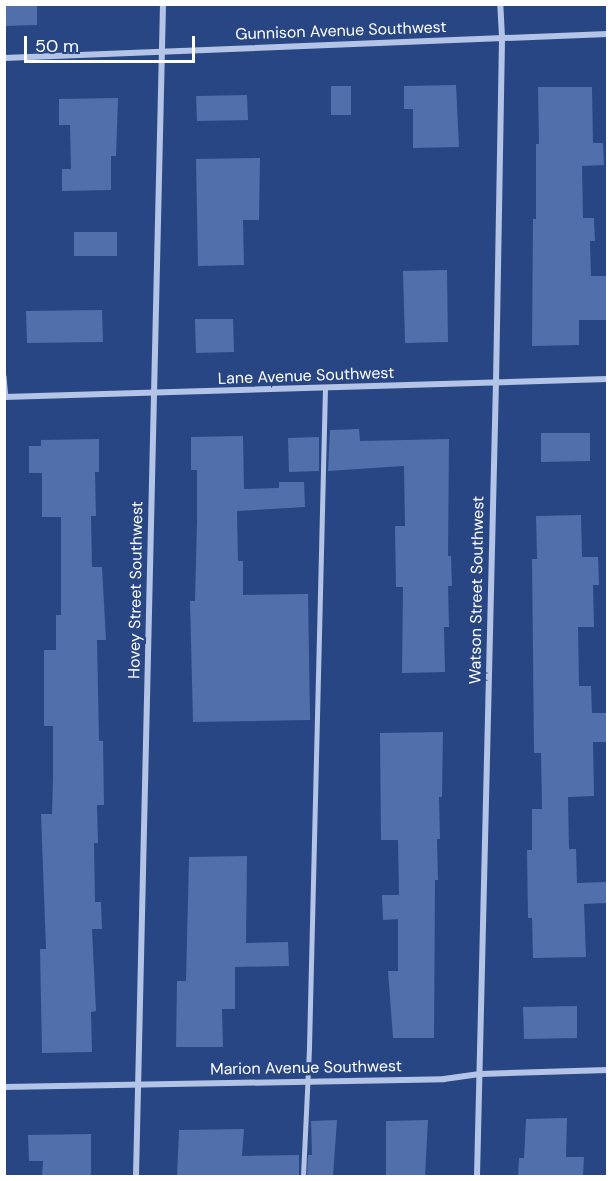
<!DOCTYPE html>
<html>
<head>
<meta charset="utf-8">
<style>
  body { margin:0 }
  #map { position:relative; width:612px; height:1181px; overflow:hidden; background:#294684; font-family:"DM Sans",sans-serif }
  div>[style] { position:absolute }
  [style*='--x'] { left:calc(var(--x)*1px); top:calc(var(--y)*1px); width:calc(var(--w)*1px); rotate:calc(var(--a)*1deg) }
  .building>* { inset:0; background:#516fab }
  .service>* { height:4.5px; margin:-2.25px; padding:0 2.25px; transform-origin:2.25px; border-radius:2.25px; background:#b3c4e7 }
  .minor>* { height:6px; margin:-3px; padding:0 3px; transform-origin:3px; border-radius:3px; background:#b3c4e7 }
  span { translate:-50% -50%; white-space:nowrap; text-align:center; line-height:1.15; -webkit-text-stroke:5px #294684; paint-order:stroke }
  .street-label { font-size:16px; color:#fff }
  .frame { position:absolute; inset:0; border:6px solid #fff; pointer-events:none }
  .scale { position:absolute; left:24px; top:36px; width:171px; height:27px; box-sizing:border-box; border:3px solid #fff; border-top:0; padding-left:8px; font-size:18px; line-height:21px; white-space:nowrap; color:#fff; -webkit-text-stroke:4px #294684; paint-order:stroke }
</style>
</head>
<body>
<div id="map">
  <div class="building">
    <div style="clip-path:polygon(4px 4px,37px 4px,37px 25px,4px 26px)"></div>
    <div style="clip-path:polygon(456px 85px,459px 147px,413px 148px,413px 109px,404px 109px,404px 86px)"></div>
    <div style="clip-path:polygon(331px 86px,351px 86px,351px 115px,331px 115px)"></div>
    <div style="clip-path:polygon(538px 87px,592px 87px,593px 143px,603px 143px,604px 165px,582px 166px,583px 218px,594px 218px,595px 241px,590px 241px,591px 276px,608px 276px,608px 320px,579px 320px,579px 345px,532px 346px,533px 219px,536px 219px,536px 144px,539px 144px)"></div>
    <div style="clip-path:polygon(247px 95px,248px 120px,197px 121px,196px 96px)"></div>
    <div style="clip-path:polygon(118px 98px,116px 156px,111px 156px,111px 190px,62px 191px,62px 169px,71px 169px,70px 125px,59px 125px,59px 99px)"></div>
    <div style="clip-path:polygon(260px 158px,259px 220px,243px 220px,244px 265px,198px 266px,196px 159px)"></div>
    <div style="clip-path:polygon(74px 232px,117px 232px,117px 256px,74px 256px)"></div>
    <div style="clip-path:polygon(447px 270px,448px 342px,405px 343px,403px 271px)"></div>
    <div style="clip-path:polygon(102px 310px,103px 342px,27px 343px,26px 311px)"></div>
    <div style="clip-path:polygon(195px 319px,233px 319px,234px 352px,196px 353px)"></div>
    <div style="clip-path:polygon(359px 429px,360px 441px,449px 439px,448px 556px,451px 556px,452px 586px,448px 586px,449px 627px,444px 627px,445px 672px,402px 673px,403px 587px,396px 587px,395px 526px,405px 526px,404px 466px,328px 471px,330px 430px)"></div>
    <div style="clip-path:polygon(541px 433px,590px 433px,590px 461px,541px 462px)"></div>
    <div style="clip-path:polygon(243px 436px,244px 489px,279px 488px,279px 482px,304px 482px,305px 507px,237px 511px,238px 561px,243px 561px,243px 595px,308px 594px,310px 720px,193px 722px,190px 601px,195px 601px,197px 521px,197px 470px,191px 470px,191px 437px)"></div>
    <div style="clip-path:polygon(319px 437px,319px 471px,289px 472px,288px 438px)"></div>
    <div style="clip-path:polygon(99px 439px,99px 472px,95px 472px,96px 516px,91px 516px,92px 567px,102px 567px,106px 640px,97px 640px,99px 741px,103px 741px,104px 805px,97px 805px,98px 843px,94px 843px,95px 902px,101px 902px,102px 929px,92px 929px,96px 1011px,91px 1012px,92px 1052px,42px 1053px,40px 949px,46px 949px,41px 814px,52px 814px,53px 778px,53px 726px,44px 726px,44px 650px,56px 650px,56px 615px,61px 615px,61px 517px,42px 517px,42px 473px,29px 473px,29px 446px,41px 446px,41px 440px)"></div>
    <div style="clip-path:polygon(581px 515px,582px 557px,598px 557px,599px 585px,593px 585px,594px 627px,578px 627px,579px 686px,591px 686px,592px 713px,608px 713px,608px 742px,593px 742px,594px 796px,568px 797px,569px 849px,576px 849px,577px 883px,606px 882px,607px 903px,584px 904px,586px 957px,533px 958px,532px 918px,528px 918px,527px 850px,532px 850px,532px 809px,542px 809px,541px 753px,534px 753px,532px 559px,537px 559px,536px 516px)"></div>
    <div style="clip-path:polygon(443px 732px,442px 797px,439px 797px,440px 839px,437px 839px,438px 880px,435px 880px,434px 1038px,393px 1038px,388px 971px,398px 971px,398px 919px,383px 920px,382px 895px,399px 895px,398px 840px,381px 840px,380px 733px)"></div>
    <div style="clip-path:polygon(247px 856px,246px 943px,288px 942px,289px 966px,235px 967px,235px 1009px,222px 1009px,223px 1047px,176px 1047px,177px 981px,186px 981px,189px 857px)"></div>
    <div style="clip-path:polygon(577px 1006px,577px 1038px,524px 1039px,523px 1007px)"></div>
    <div style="clip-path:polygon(567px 1118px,566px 1157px,584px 1157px,583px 1176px,518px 1176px,519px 1158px,524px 1158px,526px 1119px)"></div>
    <div style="clip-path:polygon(337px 1120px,333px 1176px,307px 1176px,308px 1155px,312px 1155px,311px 1121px)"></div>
    <div style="clip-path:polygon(428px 1120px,425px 1176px,386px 1176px,386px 1121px)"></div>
    <div style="clip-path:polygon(244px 1129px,242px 1156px,299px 1155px,299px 1176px,177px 1176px,179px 1130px)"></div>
    <div style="clip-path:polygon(91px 1134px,91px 1176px,42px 1176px,43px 1161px,29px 1161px,28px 1135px)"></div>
  </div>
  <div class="service">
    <div style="--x:4;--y:376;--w:21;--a:85"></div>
    <div style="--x:303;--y:1176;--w:129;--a:-87.3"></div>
    <div style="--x:309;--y:1047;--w:658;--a:-88.61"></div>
  </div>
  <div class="minor">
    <div style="--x:4;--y:58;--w:604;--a:-2.28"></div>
    <div style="--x:4;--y:397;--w:604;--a:-1.71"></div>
    <div style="--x:4;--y:1087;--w:440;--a:-1"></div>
    <div style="--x:444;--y:1079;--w:36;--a:-8"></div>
    <div style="--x:480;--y:1074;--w:128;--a:-1.8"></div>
    <div style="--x:136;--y:1176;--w:1172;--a:-88.68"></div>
    <div style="--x:477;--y:1176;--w:793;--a:-88.63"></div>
    <div style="--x:496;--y:383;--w:346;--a:-89"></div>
    <div style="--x:502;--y:37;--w:33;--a:-93"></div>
  </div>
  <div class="street-label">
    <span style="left:341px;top:31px;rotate:-2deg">Gunnison Avenue Southwest</span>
    <span style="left:306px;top:376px;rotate:-2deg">Lane Avenue Southwest</span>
    <span style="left:136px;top:590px;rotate:-89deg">Hovey Street Southwest</span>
    <span style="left:477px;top:590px;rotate:-89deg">Watson Street Southwest</span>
    <span style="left:306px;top:1068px;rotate:-1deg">Marion Avenue Southwest</span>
  </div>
  <div class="frame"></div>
  <div class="scale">50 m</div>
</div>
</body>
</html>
